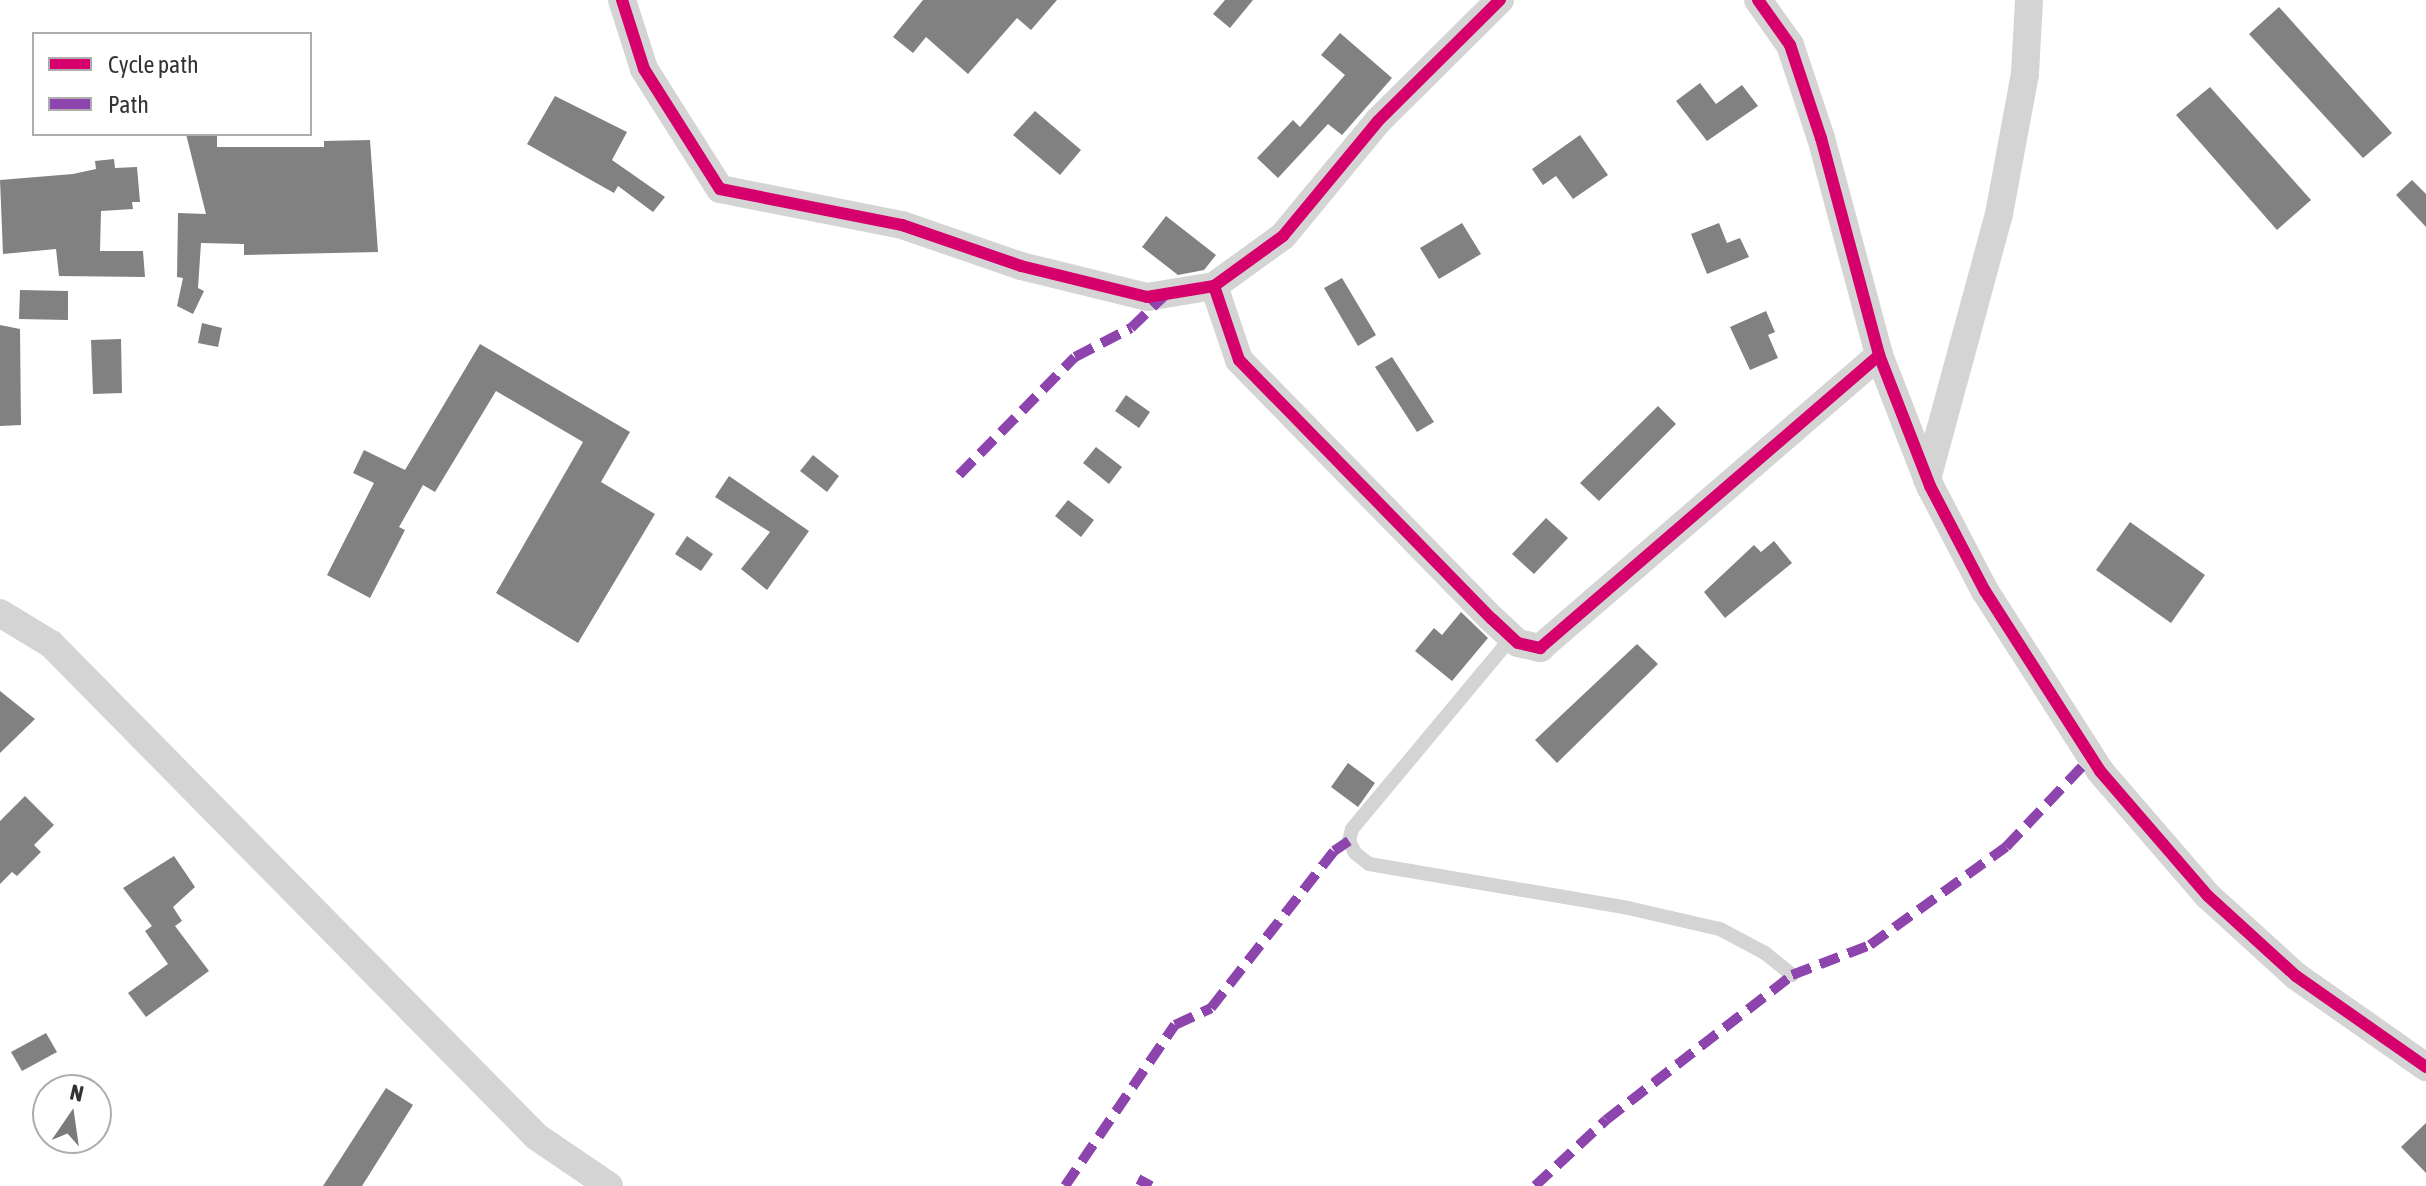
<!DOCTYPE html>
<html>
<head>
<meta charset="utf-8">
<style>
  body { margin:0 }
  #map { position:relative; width:2426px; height:1186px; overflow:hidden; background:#fff; font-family:"Asap Condensed",sans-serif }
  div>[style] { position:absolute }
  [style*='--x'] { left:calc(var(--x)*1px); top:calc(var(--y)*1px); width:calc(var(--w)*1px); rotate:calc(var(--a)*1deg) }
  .building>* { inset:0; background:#818181 }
  .lane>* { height:14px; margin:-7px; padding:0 7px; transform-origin:7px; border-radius:7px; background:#d4d4d4 }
  .street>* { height:28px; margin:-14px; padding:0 14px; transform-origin:14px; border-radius:14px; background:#d4d4d4 }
  .quiet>* { height:10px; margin-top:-5px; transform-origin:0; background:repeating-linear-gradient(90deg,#8e44ad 0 20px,transparent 0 30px) }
  .cycleway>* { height:12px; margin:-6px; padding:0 6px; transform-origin:6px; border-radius:6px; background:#d6006c }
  span { translate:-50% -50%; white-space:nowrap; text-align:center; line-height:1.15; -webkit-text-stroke:8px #fff; paint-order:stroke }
  .legend { position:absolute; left:32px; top:32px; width:280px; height:104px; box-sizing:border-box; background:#fff; border:2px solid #adadad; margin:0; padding:10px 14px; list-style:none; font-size:24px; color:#333 }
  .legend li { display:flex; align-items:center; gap:16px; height:40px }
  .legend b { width:40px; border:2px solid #adadad }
  .north { position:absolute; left:32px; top:1074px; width:80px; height:80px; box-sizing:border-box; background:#fff; border:2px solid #adadad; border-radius:50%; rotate:13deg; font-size:22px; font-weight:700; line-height:32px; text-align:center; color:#333 }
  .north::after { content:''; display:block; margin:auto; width:28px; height:36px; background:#7a7a7a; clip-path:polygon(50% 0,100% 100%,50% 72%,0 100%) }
</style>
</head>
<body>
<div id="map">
  <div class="building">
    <div style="clip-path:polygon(923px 0,1057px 0,1031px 30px,1017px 18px,968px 74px,926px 37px,913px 53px,893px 37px)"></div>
    <div style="clip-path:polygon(1225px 0,1253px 0,1230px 28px,1213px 14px)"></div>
    <div style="clip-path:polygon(2279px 7px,2392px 133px,2363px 158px,2249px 34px)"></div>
    <div style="clip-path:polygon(1340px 33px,1392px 78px,1342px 135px,1328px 124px,1278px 178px,1257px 158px,1293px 120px,1300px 127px,1345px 75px,1321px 55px)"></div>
    <div style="clip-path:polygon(1700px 83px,1716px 104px,1742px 85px,1758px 106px,1707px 141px,1676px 101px)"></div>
    <div style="clip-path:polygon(2210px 87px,2311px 200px,2277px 230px,2176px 115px)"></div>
    <div style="clip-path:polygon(555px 96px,627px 132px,612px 160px,665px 197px,653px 212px,618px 186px,614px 193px,527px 144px)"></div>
    <div style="clip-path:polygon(1035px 111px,1081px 150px,1060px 175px,1013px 135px)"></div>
    <div style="clip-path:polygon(186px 134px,217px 134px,217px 147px,324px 147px,324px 141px,370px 140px,378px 252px,244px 255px,244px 244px,201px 243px,198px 288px,204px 291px,193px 314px,177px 306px,183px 278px,177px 277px,178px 213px,206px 214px)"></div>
    <div style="clip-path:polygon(1580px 135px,1608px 175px,1573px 199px,1556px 176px,1543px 185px,1532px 169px)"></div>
    <div style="clip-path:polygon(114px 159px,115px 168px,137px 167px,140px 202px,132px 202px,133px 209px,101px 211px,100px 251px,143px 251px,145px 277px,59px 276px,56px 249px,3px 254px,0 180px,73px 174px,96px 169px,95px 161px)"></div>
    <div style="clip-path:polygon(2412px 180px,2426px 194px,2426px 227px,2396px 195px)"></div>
    <div style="clip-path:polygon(1166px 216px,1216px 255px,1204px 270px,1178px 275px,1142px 247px)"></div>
    <div style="clip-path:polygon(1462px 223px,1481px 254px,1439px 279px,1420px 248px)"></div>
    <div style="clip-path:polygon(1719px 223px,1727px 243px,1740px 238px,1749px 257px,1707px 274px,1691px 234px)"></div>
    <div style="clip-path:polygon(1342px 278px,1376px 335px,1358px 346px,1324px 288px)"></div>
    <div style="clip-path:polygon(20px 290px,68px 291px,68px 320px,19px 319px)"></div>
    <div style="clip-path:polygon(1766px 311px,1775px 332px,1768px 335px,1778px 358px,1750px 370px,1730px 327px)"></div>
    <div style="clip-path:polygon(202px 323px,222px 328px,218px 347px,198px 343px)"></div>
    <div style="clip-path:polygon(0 325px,20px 329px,21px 425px,0 426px)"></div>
    <div style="clip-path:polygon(121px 339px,122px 393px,93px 394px,91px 340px)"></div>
    <div style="clip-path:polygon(480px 344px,630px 432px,601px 482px,655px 514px,578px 643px,496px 593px,583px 442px,496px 391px,435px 492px,423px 485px,399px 527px,405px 530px,370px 598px,327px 575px,374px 483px,353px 473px,364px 450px,405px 470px)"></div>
    <div style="clip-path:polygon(1392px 357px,1434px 422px,1417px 432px,1375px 367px)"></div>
    <div style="clip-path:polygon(1126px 395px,1150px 412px,1139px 428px,1115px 411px)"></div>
    <div style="clip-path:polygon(1658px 406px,1676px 424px,1599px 501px,1580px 483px)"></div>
    <div style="clip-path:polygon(1096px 447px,1122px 467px,1109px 484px,1083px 463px)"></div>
    <div style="clip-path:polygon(813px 455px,839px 476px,827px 492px,800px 471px)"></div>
    <div style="clip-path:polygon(729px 476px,809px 531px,767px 590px,741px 569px,770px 532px,715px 497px)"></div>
    <div style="clip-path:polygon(1068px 500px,1094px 520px,1081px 537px,1055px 516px)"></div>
    <div style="clip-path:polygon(1546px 518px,1568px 538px,1534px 574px,1512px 554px)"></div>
    <div style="clip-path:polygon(2130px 522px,2205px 575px,2171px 623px,2096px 570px)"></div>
    <div style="clip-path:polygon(687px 536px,713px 554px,701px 571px,675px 554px)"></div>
    <div style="clip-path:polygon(1774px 541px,1792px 563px,1725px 618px,1704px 592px,1754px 545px,1761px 552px)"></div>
    <div style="clip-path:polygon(1461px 612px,1488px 638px,1452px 681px,1415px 651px,1434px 628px,1442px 635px)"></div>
    <div style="clip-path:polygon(1637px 644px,1658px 664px,1557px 763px,1535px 740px)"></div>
    <div style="clip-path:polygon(0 691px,35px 719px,0 753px)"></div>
    <div style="clip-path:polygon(1348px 763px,1375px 783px,1358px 807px,1331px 787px)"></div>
    <div style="clip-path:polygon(25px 796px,54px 825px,34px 845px,41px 852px,17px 876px,12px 872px,0 884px,0 821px)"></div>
    <div style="clip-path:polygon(174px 856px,195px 887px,173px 907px,182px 921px,175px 926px,209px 971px,146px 1017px,128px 993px,168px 964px,145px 931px,152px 926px,123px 888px)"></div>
    <div style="clip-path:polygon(46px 1033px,57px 1052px,22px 1071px,11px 1052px)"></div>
    <div style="clip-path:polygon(386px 1088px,413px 1105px,362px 1186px,323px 1186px)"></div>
    <div style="clip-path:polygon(2426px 1123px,2426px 1173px,2401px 1147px)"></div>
  </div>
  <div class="lane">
    <div style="--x:1512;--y:637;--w:250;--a:129.8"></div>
    <div style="--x:1352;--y:829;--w:12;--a:104"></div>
    <div style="--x:1349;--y:841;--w:13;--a:63"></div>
    <div style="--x:1355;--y:853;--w:18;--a:38"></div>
    <div style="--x:1369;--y:864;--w:263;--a:9.6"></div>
    <div style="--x:1628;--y:908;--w:94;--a:12.9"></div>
    <div style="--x:1720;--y:929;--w:51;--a:28.1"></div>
    <div style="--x:1765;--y:953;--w:35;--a:39"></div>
  </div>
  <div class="street">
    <div style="--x:622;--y:0;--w:72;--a:72.3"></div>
    <div style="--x:644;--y:69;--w:142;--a:57.7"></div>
    <div style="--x:720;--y:189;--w:186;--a:11.2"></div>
    <div style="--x:902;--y:225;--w:126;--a:19"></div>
    <div style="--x:1021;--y:266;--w:130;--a:13.8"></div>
    <div style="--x:1147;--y:297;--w:68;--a:-9.3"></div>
    <div style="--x:1214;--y:286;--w:85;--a:-35.9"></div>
    <div style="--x:1283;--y:236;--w:149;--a:-50.4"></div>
    <div style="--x:1378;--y:121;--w:172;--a:-44.8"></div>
    <div style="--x:1758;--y:0;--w:55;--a:54.6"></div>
    <div style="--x:1790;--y:45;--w:98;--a:71.6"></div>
    <div style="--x:1821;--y:138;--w:225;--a:75"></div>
    <div style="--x:1879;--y:355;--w:141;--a:68.7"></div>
    <div style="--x:1930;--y:486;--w:119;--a:62.4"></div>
    <div style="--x:1985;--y:591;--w:214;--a:57.4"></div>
    <div style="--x:2100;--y:771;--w:165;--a:49.2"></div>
    <div style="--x:2208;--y:896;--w:119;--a:42.3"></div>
    <div style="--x:2296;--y:976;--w:159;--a:35"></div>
    <div style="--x:1214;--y:286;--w:78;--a:71.3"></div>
    <div style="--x:1239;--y:360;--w:362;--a:45.7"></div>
    <div style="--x:1492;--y:619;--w:35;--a:43"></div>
    <div style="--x:1518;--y:643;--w:23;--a:13"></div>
    <div style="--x:1540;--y:648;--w:448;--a:-40.8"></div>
    <div style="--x:1927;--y:479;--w:275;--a:-74.8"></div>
    <div style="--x:1999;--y:214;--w:142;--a:-79.5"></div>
    <div style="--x:2025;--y:74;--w:74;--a:-86.9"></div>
    <div style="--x:0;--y:613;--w:60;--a:31.3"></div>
    <div style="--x:51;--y:644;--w:692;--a:45.41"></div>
    <div style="--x:537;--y:1137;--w:87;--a:34.2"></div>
  </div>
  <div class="quiet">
    <div style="--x:959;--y:475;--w:165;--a:-45.5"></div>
    <div style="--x:1075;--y:357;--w:63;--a:-27.4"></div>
    <div style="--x:1131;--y:328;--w:47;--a:-44.1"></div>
    <div style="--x:1138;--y:1179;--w:15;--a:28"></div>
    <div style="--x:1065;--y:1186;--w:195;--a:-55.7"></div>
    <div style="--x:1175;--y:1025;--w:40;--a:-25"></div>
    <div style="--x:1211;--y:1008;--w:199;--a:-51.9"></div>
    <div style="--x:1334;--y:851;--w:18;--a:-34"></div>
    <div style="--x:1535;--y:1186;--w:97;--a:-42.9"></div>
    <div style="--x:1606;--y:1120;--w:236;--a:-37.9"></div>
    <div style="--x:1792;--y:975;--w:84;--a:-21"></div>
    <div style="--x:1870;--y:945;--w:168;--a:-35.8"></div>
    <div style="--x:2006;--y:847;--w:124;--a:-46.6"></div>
  </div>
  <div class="cycleway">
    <div style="--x:622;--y:0;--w:72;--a:72.3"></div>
    <div style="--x:644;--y:69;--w:142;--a:57.7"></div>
    <div style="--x:720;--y:189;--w:186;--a:11.2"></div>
    <div style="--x:902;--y:225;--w:126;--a:19"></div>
    <div style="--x:1021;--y:266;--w:130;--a:13.8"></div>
    <div style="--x:1147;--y:297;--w:68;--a:-9.3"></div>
    <div style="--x:1214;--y:286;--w:85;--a:-35.9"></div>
    <div style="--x:1283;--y:236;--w:149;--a:-50.4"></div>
    <div style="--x:1378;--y:121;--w:172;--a:-44.8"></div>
    <div style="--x:1758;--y:0;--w:55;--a:54.6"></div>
    <div style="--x:1790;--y:45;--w:98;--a:71.6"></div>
    <div style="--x:1821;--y:138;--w:225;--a:75"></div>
    <div style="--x:1879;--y:355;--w:141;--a:68.7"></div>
    <div style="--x:1930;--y:486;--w:119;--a:62.4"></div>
    <div style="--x:1985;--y:591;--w:214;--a:57.4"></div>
    <div style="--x:2100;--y:771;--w:165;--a:49.2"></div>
    <div style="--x:2208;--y:896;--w:119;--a:42.3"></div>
    <div style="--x:2296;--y:976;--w:159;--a:35"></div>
    <div style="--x:1214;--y:286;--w:78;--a:71.3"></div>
    <div style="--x:1239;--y:360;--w:362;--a:45.7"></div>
    <div style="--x:1492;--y:619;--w:35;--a:43"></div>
    <div style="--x:1518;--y:643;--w:23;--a:13"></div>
    <div style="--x:1540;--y:648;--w:448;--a:-40.8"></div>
  </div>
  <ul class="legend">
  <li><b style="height:10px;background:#d6006c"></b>Cycle path</li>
  <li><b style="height:10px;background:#8e44ad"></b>Path</li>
  </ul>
  <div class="north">N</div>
</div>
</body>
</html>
